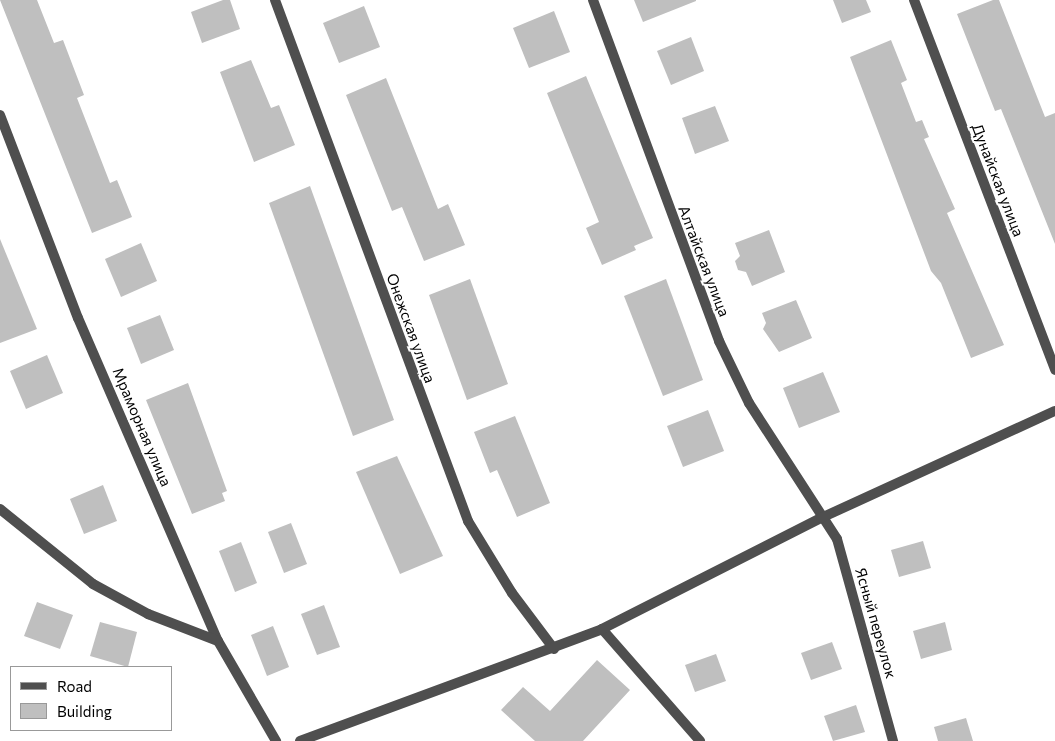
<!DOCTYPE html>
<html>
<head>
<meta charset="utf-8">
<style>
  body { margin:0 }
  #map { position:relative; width:1055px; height:741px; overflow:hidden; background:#fff; font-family:Commissioner,sans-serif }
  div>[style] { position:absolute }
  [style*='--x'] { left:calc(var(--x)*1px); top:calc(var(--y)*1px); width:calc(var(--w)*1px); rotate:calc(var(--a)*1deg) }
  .building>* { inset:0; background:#bfbfbf }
  .minor>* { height:10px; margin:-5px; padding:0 5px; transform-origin:5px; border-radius:5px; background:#4f4f4f }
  span { translate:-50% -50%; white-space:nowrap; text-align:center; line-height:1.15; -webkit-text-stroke:4px #fff; paint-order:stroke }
  .street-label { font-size:15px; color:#000 }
  .legend { position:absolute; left:10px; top:666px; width:162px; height:65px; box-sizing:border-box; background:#fff; border:1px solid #999; margin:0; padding:6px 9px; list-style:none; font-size:15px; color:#000 }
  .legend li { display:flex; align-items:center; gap:10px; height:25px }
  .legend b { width:25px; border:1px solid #999 }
</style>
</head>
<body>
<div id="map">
  <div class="building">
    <div style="clip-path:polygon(0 0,37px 0,54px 43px,63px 40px,84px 95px,77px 98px,110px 183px,117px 180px,132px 217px,92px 233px)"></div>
    <div style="clip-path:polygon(223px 0,230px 0,240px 29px,202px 43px,191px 12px)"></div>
    <div style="clip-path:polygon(634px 0,696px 0,696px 1px,643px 22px)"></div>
    <div style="clip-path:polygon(833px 0,866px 0,871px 12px,842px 23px)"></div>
    <div style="clip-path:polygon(993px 0,999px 0,1045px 117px,1055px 113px,1055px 244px,1001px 109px,995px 111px,957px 14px)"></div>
    <div style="clip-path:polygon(364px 6px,380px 47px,339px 63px,323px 23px)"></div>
    <div style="clip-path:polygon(554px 11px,570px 52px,529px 68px,513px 28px)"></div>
    <div style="clip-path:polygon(691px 37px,704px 71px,671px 85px,657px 51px)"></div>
    <div style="clip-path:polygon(891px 40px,907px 80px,901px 83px,916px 122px,922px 120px,929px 137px,924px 139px,955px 209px,947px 213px,1004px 345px,971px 358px,941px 283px,931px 271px,850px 57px)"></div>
    <div style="clip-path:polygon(251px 60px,271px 108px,279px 105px,295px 145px,254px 162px,220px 72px)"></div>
    <div style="clip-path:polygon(586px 76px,653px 238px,634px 246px,636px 250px,602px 265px,586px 228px,599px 222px,547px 93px)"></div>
    <div style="clip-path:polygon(386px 78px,438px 209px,448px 204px,465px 245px,424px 261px,402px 207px,392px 211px,346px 95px)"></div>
    <div style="clip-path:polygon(715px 106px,729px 141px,695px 154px,682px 118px)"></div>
    <div style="clip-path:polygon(310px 186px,394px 420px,353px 436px,269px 203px)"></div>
    <div style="clip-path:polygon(769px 230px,785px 272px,752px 286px,746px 272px,738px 270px,735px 261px,740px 256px,735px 243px)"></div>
    <div style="clip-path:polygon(0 239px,37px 329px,0 343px)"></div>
    <div style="clip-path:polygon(141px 243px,157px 281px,121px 297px,105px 259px)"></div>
    <div style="clip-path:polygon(470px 279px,508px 384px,467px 400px,429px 295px)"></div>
    <div style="clip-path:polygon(666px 279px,703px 380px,663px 396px,624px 296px)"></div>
    <div style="clip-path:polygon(796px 300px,812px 338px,779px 352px,763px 329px,766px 323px,762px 313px)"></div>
    <div style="clip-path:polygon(160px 315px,174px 350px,141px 364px,127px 328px)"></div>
    <div style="clip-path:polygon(47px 355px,63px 393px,26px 409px,10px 371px)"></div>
    <div style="clip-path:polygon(823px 372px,840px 412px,799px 428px,783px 388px)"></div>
    <div style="clip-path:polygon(188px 383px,227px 491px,222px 493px,225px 501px,192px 514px,146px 400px)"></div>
    <div style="clip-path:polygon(708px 410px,724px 451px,683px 467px,667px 426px)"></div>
    <div style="clip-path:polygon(515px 416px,550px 503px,517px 517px,497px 470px,490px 473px,474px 432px)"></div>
    <div style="clip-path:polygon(397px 456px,443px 556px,400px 574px,356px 472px)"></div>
    <div style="clip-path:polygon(103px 485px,117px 521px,84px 534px,70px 499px)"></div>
    <div style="clip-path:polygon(291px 523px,307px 564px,284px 573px,268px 532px)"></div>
    <div style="clip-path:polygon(923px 541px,931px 568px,899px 577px,891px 550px)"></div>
    <div style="clip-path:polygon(241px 542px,257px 583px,235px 592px,219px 551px)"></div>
    <div style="clip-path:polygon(37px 602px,73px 615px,60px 649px,24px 636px)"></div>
    <div style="clip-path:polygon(324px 605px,340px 647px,317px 655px,301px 614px)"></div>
    <div style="clip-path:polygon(100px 622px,137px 632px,128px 667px,90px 656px)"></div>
    <div style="clip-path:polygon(945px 622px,952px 650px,921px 659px,913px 631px)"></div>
    <div style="clip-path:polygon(273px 626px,289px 667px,267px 676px,251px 635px)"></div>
    <div style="clip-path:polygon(832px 642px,842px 669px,811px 680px,801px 653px)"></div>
    <div style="clip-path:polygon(716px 654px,726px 681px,695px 692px,685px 665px)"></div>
    <div style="clip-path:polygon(597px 660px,630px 690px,583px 741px,535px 741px,501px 710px,523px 687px,550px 711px)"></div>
    <div style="clip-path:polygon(856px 705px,865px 732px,833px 741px,824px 716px)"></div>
    <div style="clip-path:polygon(966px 718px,973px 741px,938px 741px,934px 727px)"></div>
  </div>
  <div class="minor">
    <div style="--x:275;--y:0;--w:556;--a:69.67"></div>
    <div style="--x:468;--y:521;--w:84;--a:58.6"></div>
    <div style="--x:512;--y:593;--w:70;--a:53.1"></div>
    <div style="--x:593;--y:0;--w:364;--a:69.7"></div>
    <div style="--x:719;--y:341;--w:69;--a:64.2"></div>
    <div style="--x:749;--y:403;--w:162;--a:57.1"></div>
    <div style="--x:837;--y:539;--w:210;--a:74.5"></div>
    <div style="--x:914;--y:0;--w:396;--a:69.1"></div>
    <div style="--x:0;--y:115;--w:217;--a:69"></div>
    <div style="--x:78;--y:318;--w:352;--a:66.6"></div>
    <div style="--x:218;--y:641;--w:116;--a:59.9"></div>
    <div style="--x:0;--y:509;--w:119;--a:38.9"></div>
    <div style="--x:93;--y:584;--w:63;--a:28.6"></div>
    <div style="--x:148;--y:614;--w:75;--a:21.1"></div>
    <div style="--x:602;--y:629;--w:149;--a:48.8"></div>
    <div style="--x:300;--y:741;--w:322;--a:-20.3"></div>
    <div style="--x:602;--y:629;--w:246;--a:-26.9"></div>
    <div style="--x:821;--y:518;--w:257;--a:-24.6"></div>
  </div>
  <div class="street-label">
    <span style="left:998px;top:180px;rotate:69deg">Дунайская улица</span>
    <span style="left:704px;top:261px;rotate:69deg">Алтайская улица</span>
    <span style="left:411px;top:328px;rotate:70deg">Онежская улица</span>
    <span style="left:142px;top:427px;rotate:67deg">Мраморная улица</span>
    <span style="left:876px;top:623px;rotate:74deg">Ясный переулок</span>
  </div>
  <ul class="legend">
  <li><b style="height:6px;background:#4f4f4f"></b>Road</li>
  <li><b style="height:14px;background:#bfbfbf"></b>Building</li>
  </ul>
</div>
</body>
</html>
